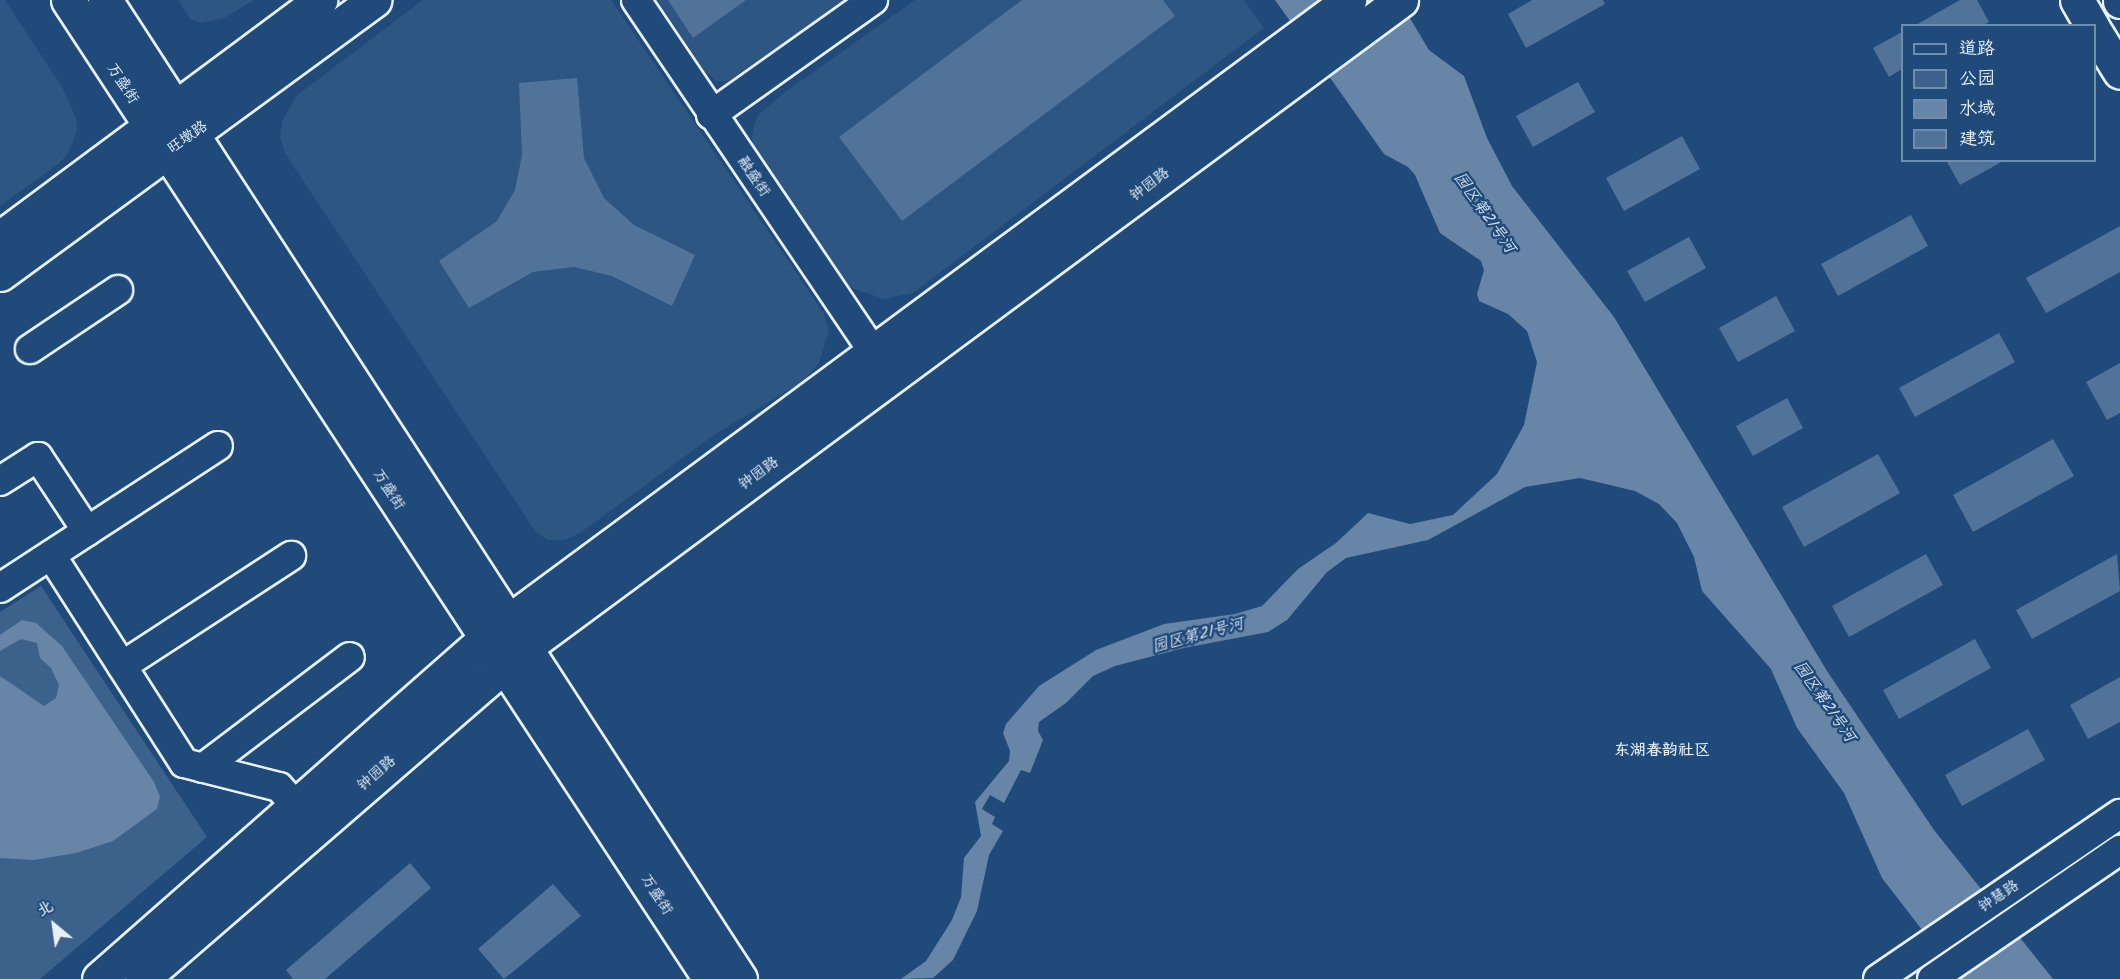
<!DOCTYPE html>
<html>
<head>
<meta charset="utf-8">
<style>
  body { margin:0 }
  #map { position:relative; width:2120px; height:979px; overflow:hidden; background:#1f4a7a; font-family:Kalam,"LXGW WenKai TC",sans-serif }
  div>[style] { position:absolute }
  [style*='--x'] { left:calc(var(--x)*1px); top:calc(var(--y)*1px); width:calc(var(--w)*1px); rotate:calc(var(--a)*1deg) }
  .built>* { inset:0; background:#2e5683 }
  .green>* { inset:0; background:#3c628c }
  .water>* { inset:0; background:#6685a7 }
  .building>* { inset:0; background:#517399 }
  .roads { filter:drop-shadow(2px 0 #e8f1f8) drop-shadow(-2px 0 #e8f1f8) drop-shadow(0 2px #e8f1f8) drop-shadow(0 -2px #e8f1f8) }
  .minor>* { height:28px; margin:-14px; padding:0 14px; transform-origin:14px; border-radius:14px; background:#1f4a7a }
  .major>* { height:33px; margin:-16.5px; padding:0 16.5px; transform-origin:16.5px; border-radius:16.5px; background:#1f4a7a }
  span { translate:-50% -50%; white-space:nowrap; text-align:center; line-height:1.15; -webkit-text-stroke:5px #1f4a7a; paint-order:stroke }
  .street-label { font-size:15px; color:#e8f1f8 }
  .water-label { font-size:16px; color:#d4e1ec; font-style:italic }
  .neighbourhood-label { font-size:16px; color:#e8f1f8; font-weight:700 }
  .legend { position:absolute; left:1901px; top:24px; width:195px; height:138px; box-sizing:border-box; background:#1f4a7a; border:2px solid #6f8dac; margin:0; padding:8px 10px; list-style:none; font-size:18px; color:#e8f1f8 }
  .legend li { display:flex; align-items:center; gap:12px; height:30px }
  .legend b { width:30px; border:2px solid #6f8dac }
  .north { position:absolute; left:24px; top:895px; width:60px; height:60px; -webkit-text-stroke:4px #1f4a7a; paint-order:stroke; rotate:331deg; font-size:16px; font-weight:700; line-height:24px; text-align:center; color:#e8f1f8 }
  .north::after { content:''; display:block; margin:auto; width:21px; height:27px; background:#e8f1f8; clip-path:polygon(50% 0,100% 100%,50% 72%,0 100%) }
</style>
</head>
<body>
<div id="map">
  <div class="built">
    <div style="clip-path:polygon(0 0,5px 0,62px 87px,76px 118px,77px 131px,68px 154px,57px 165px,0 206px)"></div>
    <div style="clip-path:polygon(178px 0,254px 0,224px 18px,200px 23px,190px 19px)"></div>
    <div style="clip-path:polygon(423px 0,611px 0,823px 312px,829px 331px,819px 363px,802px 382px,714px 435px,580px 533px,564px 540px,548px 540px,535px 531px,285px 153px,280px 137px,282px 122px,296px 96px)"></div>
    <div style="clip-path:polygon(657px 0,846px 0,728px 81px,716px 81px,704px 70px)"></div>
    <div style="clip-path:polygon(915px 0,1244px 0,1264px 28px,913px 293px,884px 299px,852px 288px,834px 269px,757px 154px,752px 140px,754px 125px,758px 115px,784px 93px)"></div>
  </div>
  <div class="green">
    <div style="clip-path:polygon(41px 586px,207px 837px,40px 979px,0 979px,0 612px)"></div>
  </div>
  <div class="water">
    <div style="clip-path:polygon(1275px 0,1399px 0,1429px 50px,1464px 76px,1487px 138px,1512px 186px,1614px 317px,1827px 671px,1934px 830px,2053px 979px,1960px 979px,1882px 878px,1844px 793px,1797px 728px,1771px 669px,1702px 591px,1694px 557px,1677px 523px,1659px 504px,1635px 491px,1580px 478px,1525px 487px,1428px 540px,1346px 558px,1327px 572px,1287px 620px,1268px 632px,1184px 648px,1115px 666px,1093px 676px,1066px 703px,1039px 722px,1038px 731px,1043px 740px,1030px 773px,1021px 770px,1004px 803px,990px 795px,982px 809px,995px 817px,992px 824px,1003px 831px,989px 855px,977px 911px,953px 960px,933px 978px,901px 979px,926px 961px,952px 920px,961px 897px,964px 858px,981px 836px,975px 802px,1009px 761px,1010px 751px,1003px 733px,1006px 724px,1039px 686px,1096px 650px,1164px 624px,1235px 614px,1262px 606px,1298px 569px,1336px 543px,1368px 513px,1410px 524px,1453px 515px,1497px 474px,1524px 425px,1537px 362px,1527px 331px,1508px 314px,1479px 301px,1477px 294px,1484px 270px,1481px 261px,1440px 233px,1415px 175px,1408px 167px,1384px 154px)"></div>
    <div style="clip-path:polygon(22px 620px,36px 623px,62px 646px,154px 782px,160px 797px,157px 809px,113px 841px,76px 853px,34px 860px,0 858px,0 676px,44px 706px,56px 698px,59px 685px,51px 668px,40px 658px,37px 643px,21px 639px,0 651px,0 635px)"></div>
  </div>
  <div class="building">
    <div style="clip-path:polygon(668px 0,746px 0,693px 38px)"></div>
    <div style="clip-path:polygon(1022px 0,1163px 0,1175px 16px,902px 221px,839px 137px)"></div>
    <div style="clip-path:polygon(1532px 0,1603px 0,1605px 4px,1526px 48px,1508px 14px)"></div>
    <div style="clip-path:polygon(1960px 0,1977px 0,1989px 22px,1982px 26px,1914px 26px)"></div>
    <div style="clip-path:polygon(1902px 32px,1902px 69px,1889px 77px,1873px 48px)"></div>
    <div style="clip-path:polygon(577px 78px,584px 158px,604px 198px,634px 225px,695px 255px,672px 306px,612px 276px,574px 267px,533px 272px,469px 308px,439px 261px,497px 221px,515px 190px,522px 155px,519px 83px)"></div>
    <div style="clip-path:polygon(1578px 82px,1595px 112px,1533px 147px,1516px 116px)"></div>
    <div style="clip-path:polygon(1682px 136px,1700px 169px,1624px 211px,1606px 178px)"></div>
    <div style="clip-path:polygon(1946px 160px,2005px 160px,1960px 185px)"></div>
    <div style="clip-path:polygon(1911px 215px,1928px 246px,1838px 296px,1821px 264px)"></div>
    <div style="clip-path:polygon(2120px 226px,2120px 272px,2046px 313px,2026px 278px)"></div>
    <div style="clip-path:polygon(1689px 237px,1706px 268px,1645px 302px,1627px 271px)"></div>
    <div style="clip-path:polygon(1776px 296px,1795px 331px,1738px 362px,1719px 328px)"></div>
    <div style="clip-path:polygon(1999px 333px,2015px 362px,1915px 417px,1899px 388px)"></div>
    <div style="clip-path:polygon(2120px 363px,2120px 413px,2107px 420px,2086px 382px)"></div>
    <div style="clip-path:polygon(1787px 398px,1803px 428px,1753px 456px,1736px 426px)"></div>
    <div style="clip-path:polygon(2053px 439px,2074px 476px,1973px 532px,1953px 495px)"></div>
    <div style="clip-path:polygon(1878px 454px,1900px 493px,1804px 547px,1782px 507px)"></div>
    <div style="clip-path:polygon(1926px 554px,1943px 585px,1849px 637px,1832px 606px)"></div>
    <div style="clip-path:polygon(2117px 554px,2120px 591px,2032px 639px,2016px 610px)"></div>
    <div style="clip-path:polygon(1975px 639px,1991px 668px,1899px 719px,1883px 690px)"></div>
    <div style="clip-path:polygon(2120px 677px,2120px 722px,2088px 739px,2070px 705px)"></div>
    <div style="clip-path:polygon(2028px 729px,2045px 760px,1962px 806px,1945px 775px)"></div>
    <div style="clip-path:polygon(410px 863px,431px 888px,325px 979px,293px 979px,286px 970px)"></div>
    <div style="clip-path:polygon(553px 884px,581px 916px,504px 979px,478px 949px)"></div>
  </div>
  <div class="roads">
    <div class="minor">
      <div style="--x:636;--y:0;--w:424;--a:56"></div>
      <div style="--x:711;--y:115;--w:199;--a:-35.4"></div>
      <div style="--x:30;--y:349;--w:106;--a:-33.8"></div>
      <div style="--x:0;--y:481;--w:45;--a:-32.3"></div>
      <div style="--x:38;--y:457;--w:89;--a:56.5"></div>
      <div style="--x:51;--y:555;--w:247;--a:57.4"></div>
      <div style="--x:184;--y:763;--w:98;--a:14.2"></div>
      <div style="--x:279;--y:787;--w:25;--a:48"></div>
      <div style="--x:0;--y:588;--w:260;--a:-33.1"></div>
      <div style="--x:122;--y:666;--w:202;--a:-33.1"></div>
      <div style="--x:203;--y:768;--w:184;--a:-37.1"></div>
      <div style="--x:1878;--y:979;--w:293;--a:-34.3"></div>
      <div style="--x:1932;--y:979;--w:228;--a:-34.5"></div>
    </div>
    <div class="major">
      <div style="--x:68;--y:0;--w:1171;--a:56.74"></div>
      <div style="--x:105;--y:0;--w:1167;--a:57.03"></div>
      <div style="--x:2077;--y:0;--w:30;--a:60"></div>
      <div style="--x:2120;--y:0;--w:1;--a:90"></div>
      <div style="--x:2094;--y:30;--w:49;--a:58.2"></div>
      <div style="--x:0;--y:238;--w:399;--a:-36.6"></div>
      <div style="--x:0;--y:274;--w:464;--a:-36.2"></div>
      <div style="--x:99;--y:979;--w:514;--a:-41.37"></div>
      <div style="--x:485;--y:639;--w:1075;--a:-36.49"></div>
      <div style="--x:142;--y:979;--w:509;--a:-40.86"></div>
      <div style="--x:527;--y:646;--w:1087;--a:-36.47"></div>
    </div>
  </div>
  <div class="street-label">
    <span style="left:122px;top:84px;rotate:57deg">万盛街</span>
    <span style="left:188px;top:138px;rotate:-35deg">旺墩路</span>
    <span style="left:753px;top:177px;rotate:56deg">融盛街</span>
    <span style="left:1150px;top:185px;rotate:-37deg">钟园路</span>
    <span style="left:759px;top:474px;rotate:-36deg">钟园路</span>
    <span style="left:388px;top:490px;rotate:57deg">万盛街</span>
    <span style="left:377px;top:774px;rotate:-41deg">钟园路</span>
    <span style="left:656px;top:895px;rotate:57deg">万盛街</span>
    <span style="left:1999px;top:897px;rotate:-34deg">钟慧路</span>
  </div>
  <div class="water-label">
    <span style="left:1484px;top:213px;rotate:55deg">园区第21号河</span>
    <span style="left:1198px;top:636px;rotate:-15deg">园区第21号河</span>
    <span style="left:1824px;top:702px;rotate:55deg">园区第21号河</span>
  </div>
  <div class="neighbourhood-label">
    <span style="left:1662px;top:751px">东湖春韵社区</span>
  </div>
  <ul class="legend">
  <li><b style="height:8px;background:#1f4a7a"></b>道路</li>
  <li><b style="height:16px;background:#3c628c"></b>公园</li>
  <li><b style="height:16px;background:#6685a7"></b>水域</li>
  <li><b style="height:16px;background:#517399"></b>建筑</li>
  </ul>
  <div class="north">北</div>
</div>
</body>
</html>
